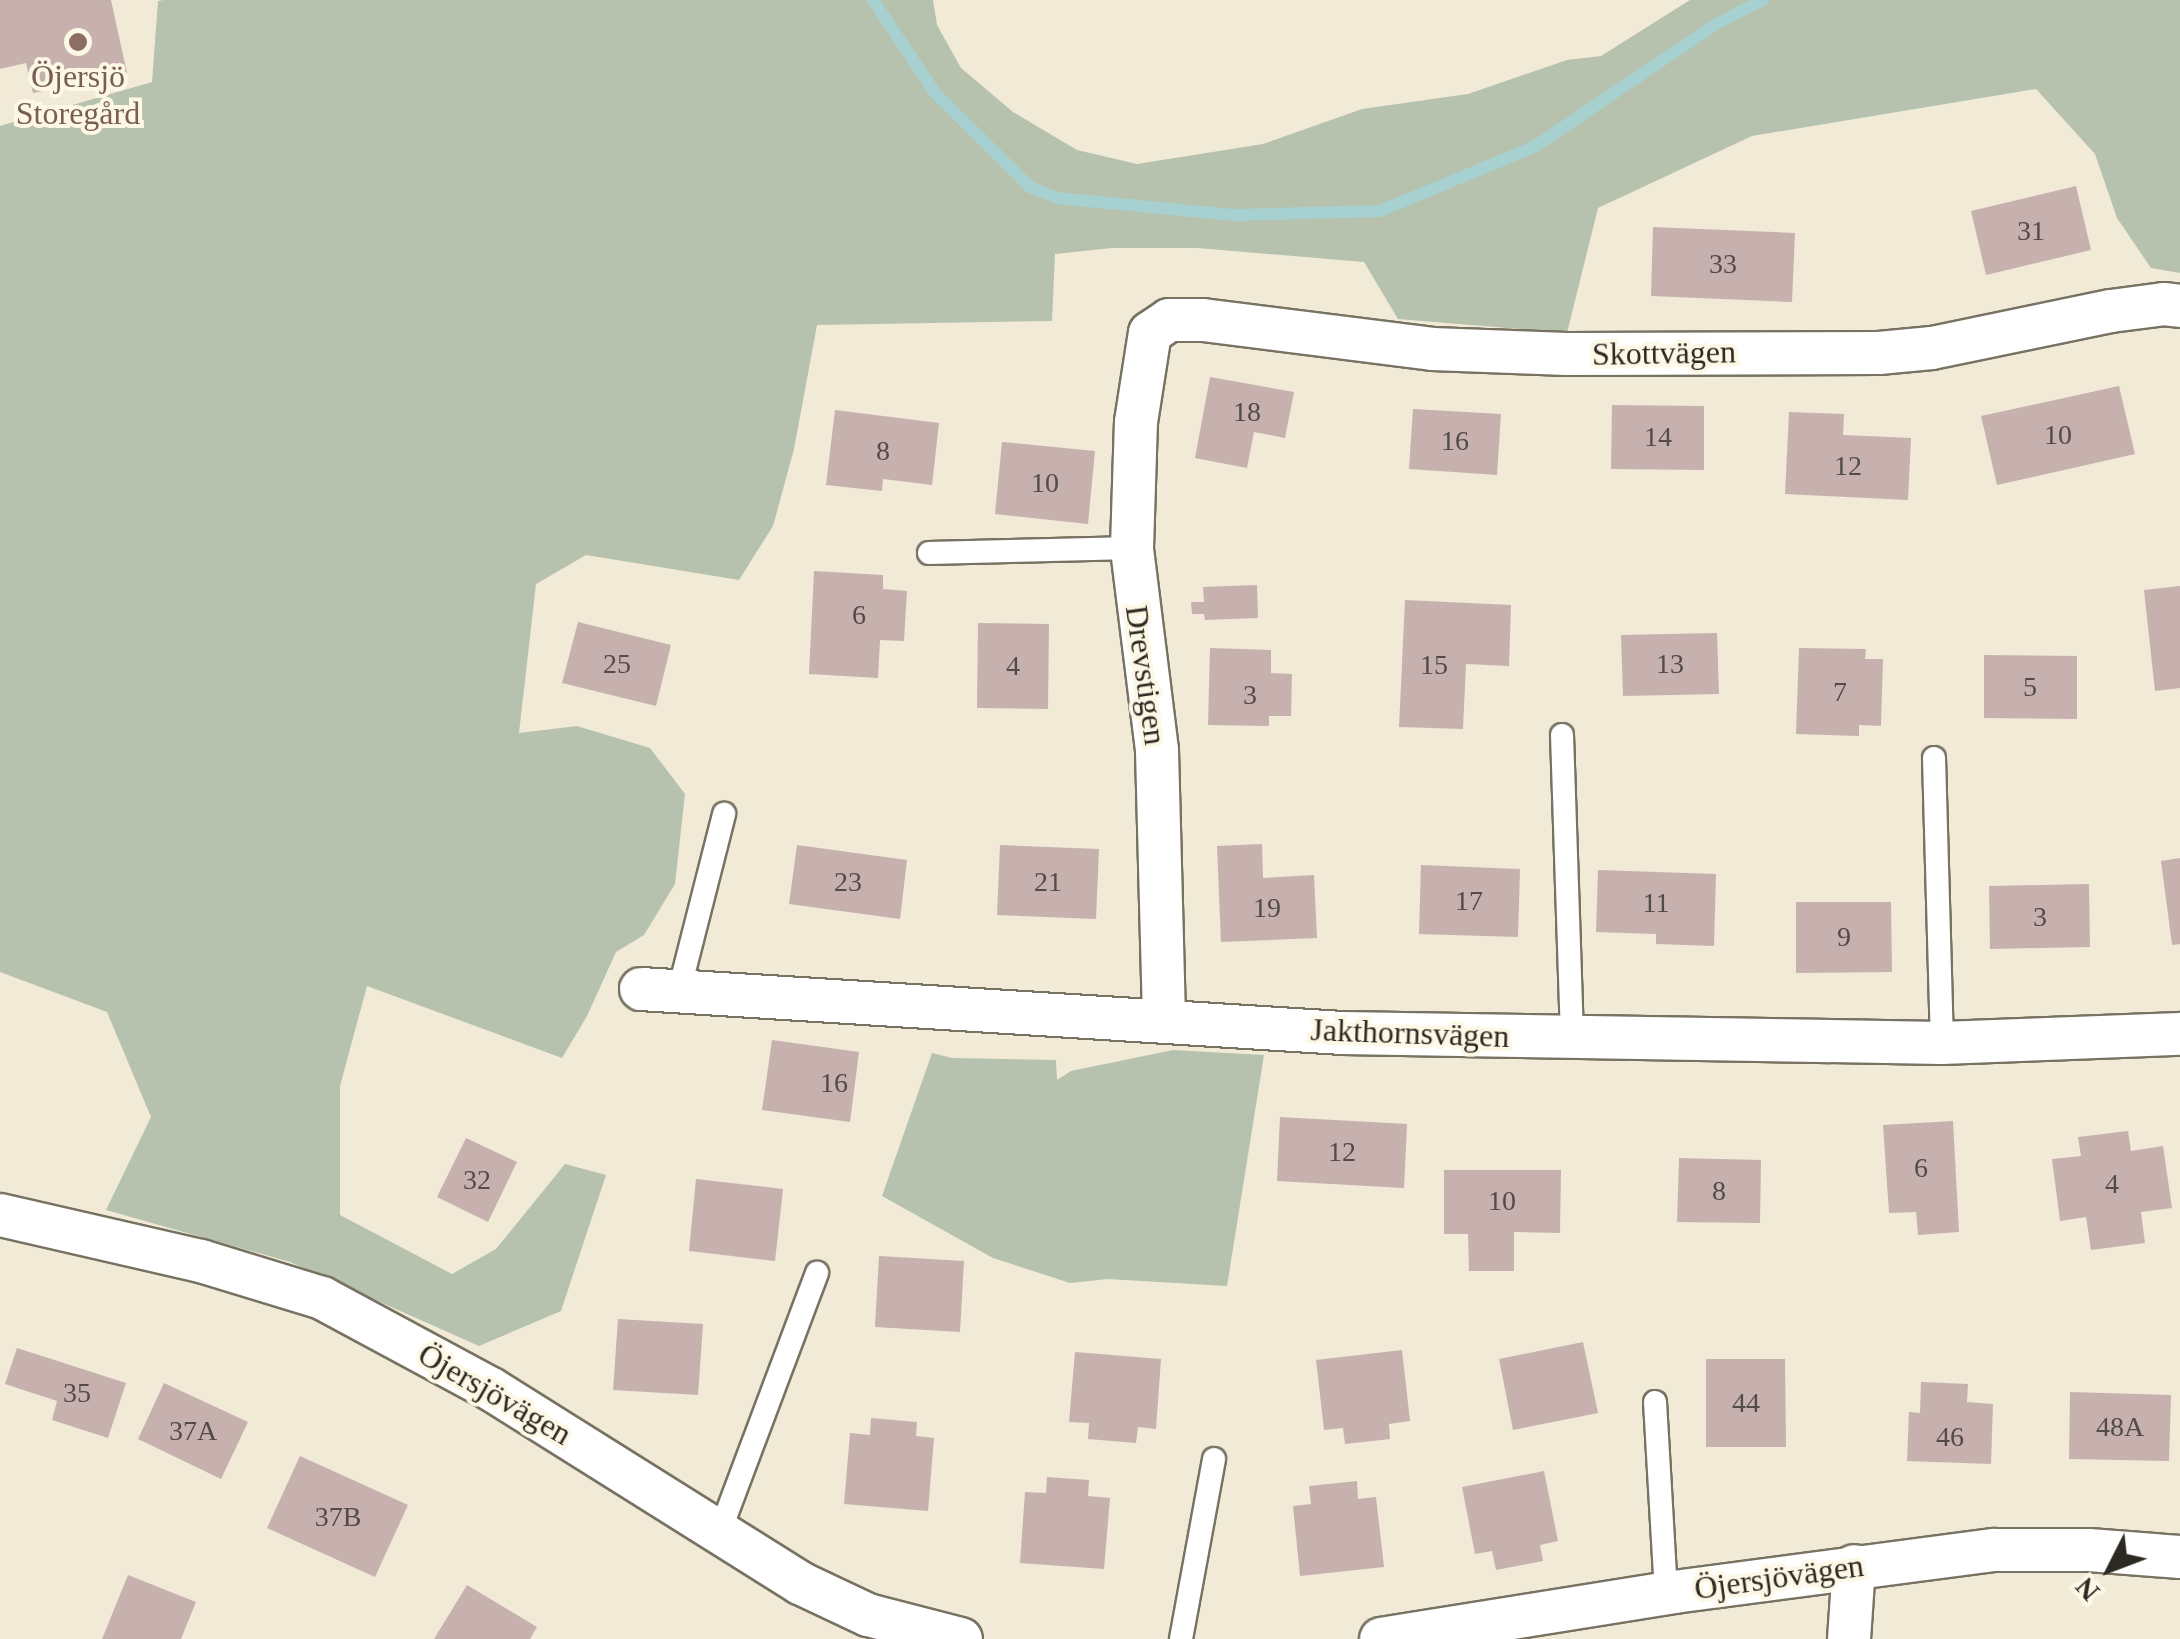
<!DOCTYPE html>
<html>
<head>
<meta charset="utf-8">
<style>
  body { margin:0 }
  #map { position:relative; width:2180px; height:1639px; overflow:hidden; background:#f0ead7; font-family:"Times New Roman",serif }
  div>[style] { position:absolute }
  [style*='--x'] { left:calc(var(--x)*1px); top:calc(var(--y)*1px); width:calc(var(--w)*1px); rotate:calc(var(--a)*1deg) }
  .green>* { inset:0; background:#b6c2ad }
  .stream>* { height:12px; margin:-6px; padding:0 6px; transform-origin:6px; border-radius:6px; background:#a7d0d0 }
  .building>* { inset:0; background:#c7b1af }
  .roads { filter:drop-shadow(2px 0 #777262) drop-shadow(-2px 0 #777262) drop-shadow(0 2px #777262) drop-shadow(0 -2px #777262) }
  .lane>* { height:22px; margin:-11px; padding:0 11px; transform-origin:11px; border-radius:11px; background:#fff }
  .street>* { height:42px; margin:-21px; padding:0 21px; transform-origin:21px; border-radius:21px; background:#fff }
  .dots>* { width:28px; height:28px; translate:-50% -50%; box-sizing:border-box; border:5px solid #fdf7e5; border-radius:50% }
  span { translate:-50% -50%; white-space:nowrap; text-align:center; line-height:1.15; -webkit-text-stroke:8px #fdf7e5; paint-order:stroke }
  .number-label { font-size:28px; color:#534b46 }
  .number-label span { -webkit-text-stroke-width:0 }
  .education-label { font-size:32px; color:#785e54 }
  .street-label { font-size:32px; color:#2c2923 }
  .north { position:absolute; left:2060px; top:1519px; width:100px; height:100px; -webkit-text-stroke:8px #fdf7e5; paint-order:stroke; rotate:228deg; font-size:28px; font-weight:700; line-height:40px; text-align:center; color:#2c2923 }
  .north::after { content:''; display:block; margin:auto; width:35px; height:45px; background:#2c2923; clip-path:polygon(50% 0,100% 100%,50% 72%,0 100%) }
</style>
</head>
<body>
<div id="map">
  <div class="green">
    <div style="clip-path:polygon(163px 0,933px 0,937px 25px,961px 68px,1013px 112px,1077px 150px,1137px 164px,1263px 144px,1362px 109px,1468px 94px,1567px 60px,1601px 56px,1690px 0,2180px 0,2180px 273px,2151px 268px,2117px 218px,2095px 154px,2036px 89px,1752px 136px,1598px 208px,1567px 333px,1398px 319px,1364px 262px,1197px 248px,1112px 248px,1055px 254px,1052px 321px,817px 325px,794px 449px,773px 526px,739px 580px,586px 555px,536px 584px,519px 733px,577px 726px,650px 748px,685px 794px,675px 884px,644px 935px,616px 952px,587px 1016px,562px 1058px,367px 986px,340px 1086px,340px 1215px,452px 1274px,496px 1249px,565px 1164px,606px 1175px,561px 1311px,479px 1346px,290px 1262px,106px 1210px,151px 1117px,107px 1012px,0 972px,0 126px,152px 82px,158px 1px)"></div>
    <div style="clip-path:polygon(1173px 1050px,1264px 1055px,1227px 1286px,1108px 1279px,1070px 1283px,993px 1258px,882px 1196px,932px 1053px,952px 1058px,1056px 1060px,1057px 1080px,1071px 1071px)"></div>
  </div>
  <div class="stream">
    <div style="--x:873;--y:0;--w:112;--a:56.3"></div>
    <div style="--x:935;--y:93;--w:134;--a:44.7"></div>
    <div style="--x:1030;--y:187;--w:29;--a:22"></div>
    <div style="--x:1057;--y:198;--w:179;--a:5.5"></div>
    <div style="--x:1235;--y:215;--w:145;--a:-1.6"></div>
    <div style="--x:1380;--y:211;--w:167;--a:-22.6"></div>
    <div style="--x:1534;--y:147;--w:222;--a:-34"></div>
    <div style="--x:1718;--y:23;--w:51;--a:-27.1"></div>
  </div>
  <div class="building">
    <div style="clip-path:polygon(0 0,111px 0,127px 73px,33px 93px,26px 63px,0 69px)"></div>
    <div style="clip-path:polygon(2076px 186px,2091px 250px,1986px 275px,1971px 211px)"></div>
    <div style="clip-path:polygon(1653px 227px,1795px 233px,1792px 302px,1651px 296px)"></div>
    <div style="clip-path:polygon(1210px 377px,1294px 392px,1285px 438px,1254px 432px,1247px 468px,1195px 458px)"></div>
    <div style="clip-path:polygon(2119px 386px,2135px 454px,1997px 485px,1981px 416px)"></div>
    <div style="clip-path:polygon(1612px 405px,1704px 406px,1704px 470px,1611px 469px)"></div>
    <div style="clip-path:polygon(1413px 409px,1501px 414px,1497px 475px,1409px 469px)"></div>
    <div style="clip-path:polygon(835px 410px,939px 423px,932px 485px,883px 479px,882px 491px,826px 485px)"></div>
    <div style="clip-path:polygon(1789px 412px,1844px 414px,1843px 435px,1911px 438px,1908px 500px,1785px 494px)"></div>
    <div style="clip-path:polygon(1002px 442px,1095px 451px,1088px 524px,995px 514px)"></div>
    <div style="clip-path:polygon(814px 571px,883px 575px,883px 589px,907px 591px,904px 641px,880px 640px,878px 678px,809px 674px)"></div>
    <div style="clip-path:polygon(1257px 585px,1258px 618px,1205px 620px,1204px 614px,1192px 614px,1191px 602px,1204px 602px,1203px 587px)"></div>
    <div style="clip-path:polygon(2180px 586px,2180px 688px,2155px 691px,2144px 590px)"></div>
    <div style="clip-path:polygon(1405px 600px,1511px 605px,1509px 666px,1466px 664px,1463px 729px,1399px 727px)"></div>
    <div style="clip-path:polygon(578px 622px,671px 645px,656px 706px,562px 683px)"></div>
    <div style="clip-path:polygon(978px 623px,1049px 624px,1048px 709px,977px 708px)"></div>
    <div style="clip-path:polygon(1717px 633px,1719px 694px,1623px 696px,1621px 635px)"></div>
    <div style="clip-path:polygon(1210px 648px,1271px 650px,1271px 673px,1292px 674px,1291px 716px,1269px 716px,1269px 726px,1208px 725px)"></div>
    <div style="clip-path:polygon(1799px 648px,1866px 649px,1865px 659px,1883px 659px,1881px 726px,1859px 725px,1859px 736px,1796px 734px)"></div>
    <div style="clip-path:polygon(1984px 655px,2077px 656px,2077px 719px,1984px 718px)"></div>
    <div style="clip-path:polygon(1262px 844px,1263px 878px,1314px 875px,1317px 938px,1221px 942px,1217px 846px)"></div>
    <div style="clip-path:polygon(797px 845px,907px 860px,900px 919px,789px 904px)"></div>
    <div style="clip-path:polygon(1000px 845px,1099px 849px,1096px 919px,997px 915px)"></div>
    <div style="clip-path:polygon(2180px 858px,2180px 944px,2172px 945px,2161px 861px)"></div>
    <div style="clip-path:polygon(1421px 865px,1520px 869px,1518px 937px,1419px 934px)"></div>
    <div style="clip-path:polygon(1598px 870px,1716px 874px,1714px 946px,1656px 944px,1656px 934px,1596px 932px)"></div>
    <div style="clip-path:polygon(2089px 884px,2090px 947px,1990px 949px,1989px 886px)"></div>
    <div style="clip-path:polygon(1796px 902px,1891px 902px,1892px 972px,1796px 973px)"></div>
    <div style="clip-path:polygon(772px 1040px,859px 1052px,850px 1122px,762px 1110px)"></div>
    <div style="clip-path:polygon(1280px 1117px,1407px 1124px,1404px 1188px,1277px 1181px)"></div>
    <div style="clip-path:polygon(1953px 1121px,1959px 1232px,1918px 1235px,1916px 1212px,1889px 1213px,1883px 1125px)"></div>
    <div style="clip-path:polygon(2128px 1131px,2131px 1151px,2163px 1146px,2172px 1208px,2141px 1212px,2145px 1243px,2091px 1250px,2086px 1217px,2060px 1221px,2052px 1159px,2081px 1156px,2078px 1137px)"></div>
    <div style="clip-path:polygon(466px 1138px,517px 1162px,488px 1222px,437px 1197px)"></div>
    <div style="clip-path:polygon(1679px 1158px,1761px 1160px,1760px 1223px,1677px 1222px)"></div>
    <div style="clip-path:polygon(1444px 1170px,1561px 1170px,1560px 1233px,1514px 1232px,1514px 1271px,1469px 1271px,1468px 1234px,1444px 1234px)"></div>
    <div style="clip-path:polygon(696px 1179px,783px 1189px,775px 1261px,689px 1251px)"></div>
    <div style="clip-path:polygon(879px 1256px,964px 1261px,960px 1332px,875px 1327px)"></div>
    <div style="clip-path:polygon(618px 1319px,703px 1324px,698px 1395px,613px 1390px)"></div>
    <div style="clip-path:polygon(1583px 1342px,1598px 1413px,1513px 1430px,1499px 1359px)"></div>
    <div style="clip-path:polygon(17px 1348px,126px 1383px,108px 1438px,52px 1420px,57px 1401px,5px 1384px)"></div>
    <div style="clip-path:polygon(1402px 1350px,1410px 1421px,1389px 1424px,1390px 1439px,1345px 1444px,1343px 1428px,1324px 1430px,1316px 1360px)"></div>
    <div style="clip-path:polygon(1075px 1352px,1161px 1359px,1156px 1429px,1138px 1427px,1136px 1443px,1088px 1439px,1089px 1423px,1069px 1422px)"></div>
    <div style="clip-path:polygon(1706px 1359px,1785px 1359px,1786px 1447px,1706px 1447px)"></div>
    <div style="clip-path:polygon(1921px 1382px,1968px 1384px,1967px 1402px,1993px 1404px,1991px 1464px,1907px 1461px,1909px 1412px,1920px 1413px)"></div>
    <div style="clip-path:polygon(164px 1383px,248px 1422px,221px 1479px,138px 1439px)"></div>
    <div style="clip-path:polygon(2070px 1392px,2171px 1395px,2169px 1461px,2069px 1459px)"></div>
    <div style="clip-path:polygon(871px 1418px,917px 1422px,916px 1436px,934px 1438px,928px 1511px,844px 1504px,850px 1433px,870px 1435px)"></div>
    <div style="clip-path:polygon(300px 1456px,408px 1505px,375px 1577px,267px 1528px)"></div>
    <div style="clip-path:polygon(1544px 1471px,1558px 1541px,1540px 1545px,1543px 1561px,1496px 1570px,1492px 1551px,1475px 1554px,1462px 1487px)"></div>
    <div style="clip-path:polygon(1047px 1477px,1089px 1480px,1088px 1496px,1110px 1498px,1104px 1569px,1020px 1563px,1025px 1492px,1046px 1493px)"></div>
    <div style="clip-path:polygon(1357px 1481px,1358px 1499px,1376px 1497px,1384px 1567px,1300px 1576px,1293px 1506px,1311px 1504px,1309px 1486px)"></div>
    <div style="clip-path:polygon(128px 1575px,196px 1602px,181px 1639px,102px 1639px)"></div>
    <div style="clip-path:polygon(467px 1585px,537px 1627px,530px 1639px,434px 1639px)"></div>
  </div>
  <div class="roads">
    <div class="lane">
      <div style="--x:929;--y:553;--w:203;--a:-1.4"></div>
      <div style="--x:1562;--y:735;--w:304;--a:88.1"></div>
      <div style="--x:1934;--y:758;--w:285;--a:88.4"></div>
      <div style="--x:679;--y:991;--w:183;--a:-75.7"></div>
      <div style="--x:1655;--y:1402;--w:175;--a:86.7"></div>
      <div style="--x:1665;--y:1577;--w:17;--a:59"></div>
      <div style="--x:720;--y:1531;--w:276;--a:-69.4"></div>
      <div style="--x:1181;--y:1639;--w:183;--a:-79.6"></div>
    </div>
    <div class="street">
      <div style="--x:641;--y:989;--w:702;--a:3.59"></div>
      <div style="--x:1342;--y:1033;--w:600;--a:0.95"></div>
      <div style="--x:1942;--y:1043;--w:238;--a:-2.2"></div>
      <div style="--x:1164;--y:1018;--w:268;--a:-91.5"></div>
      <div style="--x:1157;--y:750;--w:204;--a:-97.1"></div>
      <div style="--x:1132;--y:548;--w:126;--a:-88.2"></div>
      <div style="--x:1136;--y:422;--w:90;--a:-81.1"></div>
      <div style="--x:1150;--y:333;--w:23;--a:-34"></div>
      <div style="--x:1169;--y:320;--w:34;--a:0"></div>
      <div style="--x:1203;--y:320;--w:231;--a:7.2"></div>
      <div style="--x:1432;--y:349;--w:135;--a:2.1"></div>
      <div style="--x:1567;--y:354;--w:312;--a:-0.2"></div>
      <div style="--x:1879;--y:353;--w:53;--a:-5.4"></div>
      <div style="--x:1932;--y:348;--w:183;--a:-11.7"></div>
      <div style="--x:2111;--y:311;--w:53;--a:-7.5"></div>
      <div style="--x:2164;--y:304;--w:16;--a:7"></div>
      <div style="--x:0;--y:1215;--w:206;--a:12.9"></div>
      <div style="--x:201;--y:1261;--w:127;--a:17"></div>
      <div style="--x:322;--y:1298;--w:192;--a:28.3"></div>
      <div style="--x:491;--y:1389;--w:365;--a:32.1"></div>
      <div style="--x:800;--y:1583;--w:75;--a:25.2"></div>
      <div style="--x:868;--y:1615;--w:96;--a:14.5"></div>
      <div style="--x:1381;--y:1639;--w:297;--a:-9.1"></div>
      <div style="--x:1674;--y:1592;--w:323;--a:-7.5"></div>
      <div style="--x:1994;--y:1550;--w:95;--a:0"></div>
      <div style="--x:2089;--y:1550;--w:91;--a:4.4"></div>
      <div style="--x:1849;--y:1639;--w:73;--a:-86.1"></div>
    </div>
  </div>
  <div class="dots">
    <div style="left:78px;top:42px;background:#8d6e63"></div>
  </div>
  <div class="number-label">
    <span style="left:2031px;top:231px">31</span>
    <span style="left:1723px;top:264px">33</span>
    <span style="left:1247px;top:412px">18</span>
    <span style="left:2058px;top:435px">10</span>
    <span style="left:1658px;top:437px">14</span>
    <span style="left:1455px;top:441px">16</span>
    <span style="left:883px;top:451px">8</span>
    <span style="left:1848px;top:466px">12</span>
    <span style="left:1045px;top:483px">10</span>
    <span style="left:859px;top:615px">6</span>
    <span style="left:617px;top:664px">25</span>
    <span style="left:1670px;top:664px">13</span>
    <span style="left:1434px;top:665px">15</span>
    <span style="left:1013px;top:666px">4</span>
    <span style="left:2030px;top:687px">5</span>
    <span style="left:1840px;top:692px">7</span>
    <span style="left:1250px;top:695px">3</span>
    <span style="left:848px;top:882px">23</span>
    <span style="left:1048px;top:882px">21</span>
    <span style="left:1469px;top:901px">17</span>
    <span style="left:1656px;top:903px">11</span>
    <span style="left:1267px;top:908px">19</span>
    <span style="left:2040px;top:917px">3</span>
    <span style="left:1844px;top:937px">9</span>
    <span style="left:834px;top:1083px">16</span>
    <span style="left:1342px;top:1152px">12</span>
    <span style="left:1921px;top:1168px">6</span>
    <span style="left:477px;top:1180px">32</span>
    <span style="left:2112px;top:1184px">4</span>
    <span style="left:1719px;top:1191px">8</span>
    <span style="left:1502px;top:1201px">10</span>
    <span style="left:77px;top:1393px">35</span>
    <span style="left:1746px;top:1403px">44</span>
    <span style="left:2120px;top:1427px">48A</span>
    <span style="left:193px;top:1431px">37A</span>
    <span style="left:1950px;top:1437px">46</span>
    <span style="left:338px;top:1517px">37B</span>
  </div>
  <div class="education-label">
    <span style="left:78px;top:95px">Öjersjö<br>Storegård</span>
  </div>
  <div class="street-label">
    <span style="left:1664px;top:353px;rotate:-1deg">Skottvägen</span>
    <span style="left:1146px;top:675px;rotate:82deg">Drevstigen</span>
    <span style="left:1410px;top:1033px;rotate:2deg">Jakthornsvägen</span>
    <span style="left:495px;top:1394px;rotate:30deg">Öjersjövägen</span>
    <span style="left:1779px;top:1577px;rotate:-8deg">Öjersjövägen</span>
  </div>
  <div class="north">N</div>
</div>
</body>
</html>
